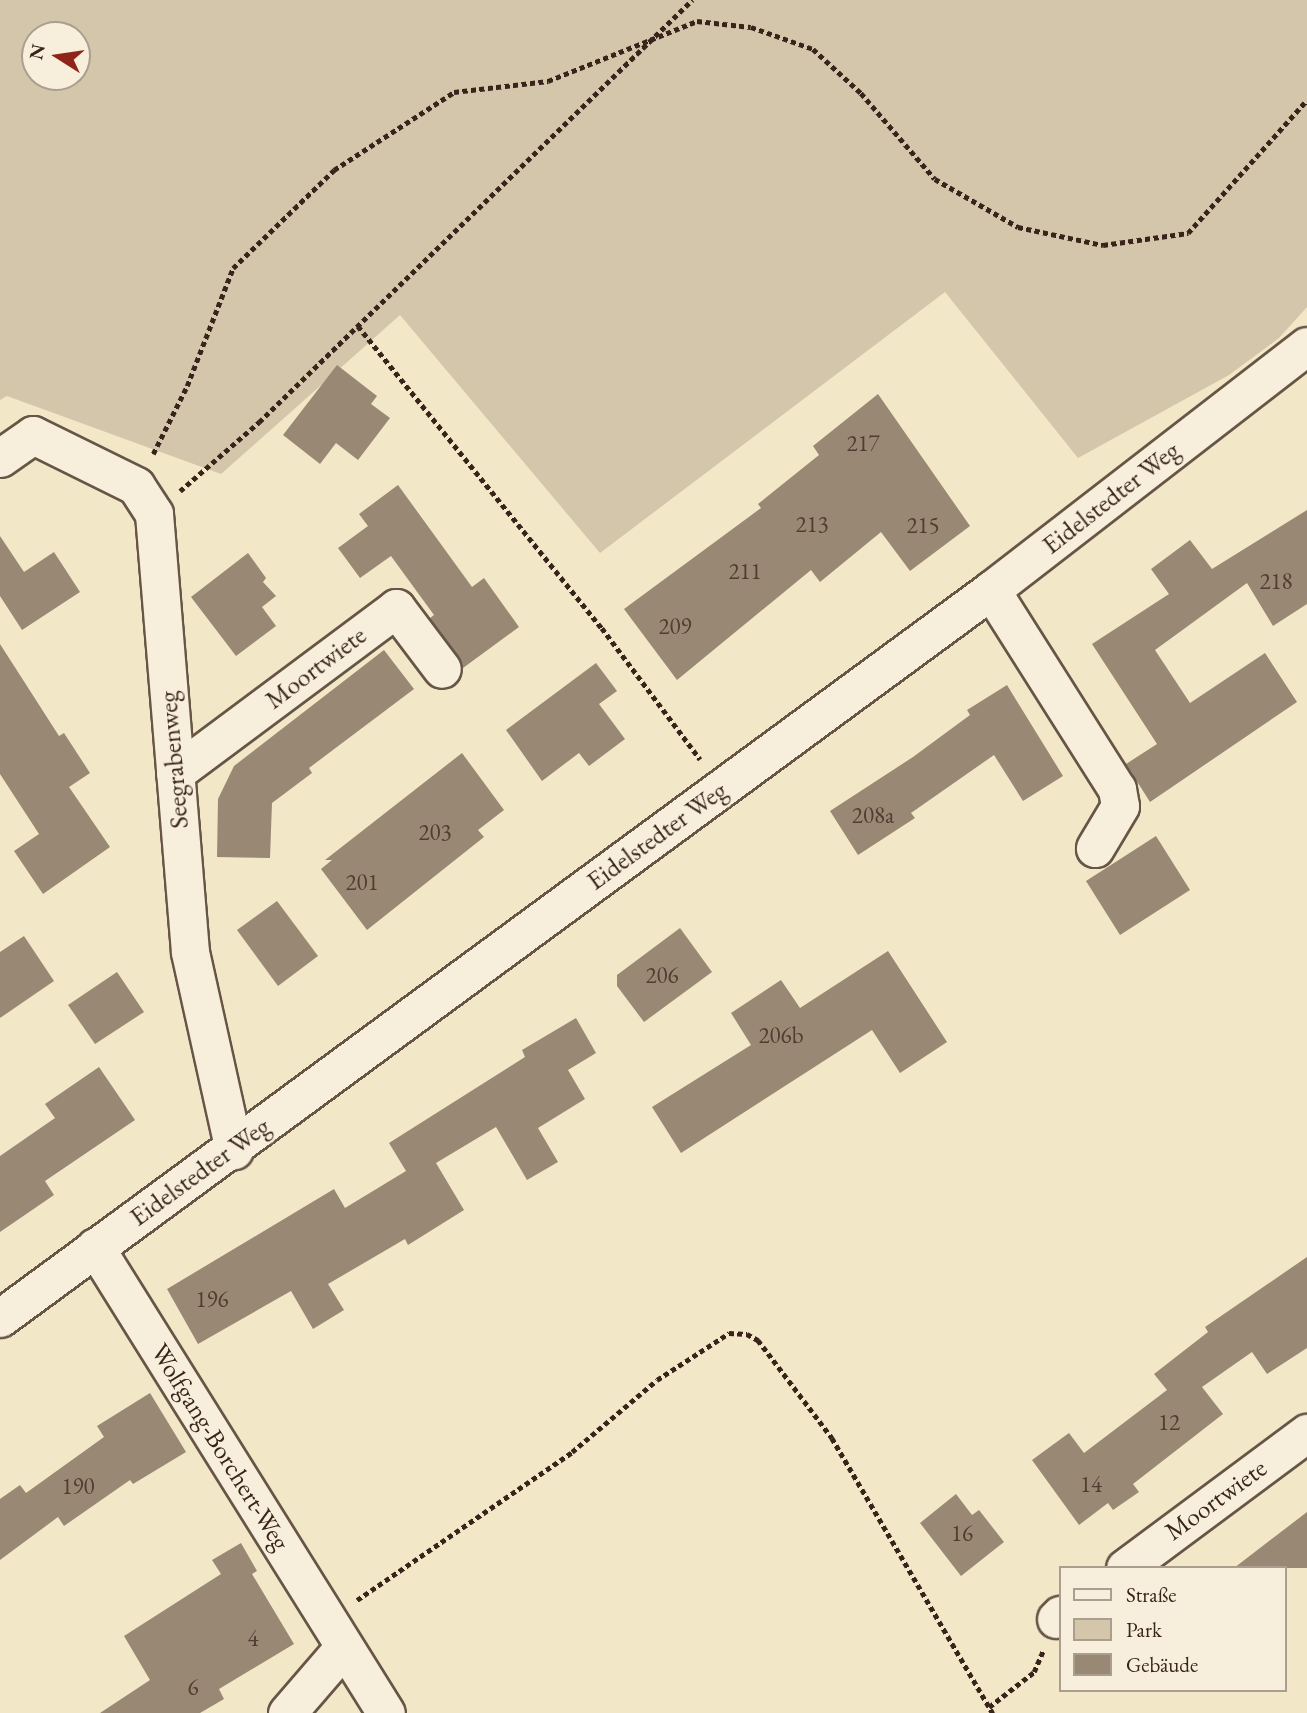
<!DOCTYPE html>
<html>
<head>
<meta charset="utf-8">
<style>
  body { margin:0 }
  #map { position:relative; width:1307px; height:1713px; overflow:hidden; background:#f2e7c7; font-family:"EB Garamond",serif }
  div>[style] { position:absolute }
  [style*='--x'] { left:calc(var(--x)*1px); top:calc(var(--y)*1px); width:calc(var(--w)*1px); rotate:calc(var(--a)*1deg) }
  .green>* { inset:0; background:#d3c6aa }
  .building>* { inset:0; background:#998974 }
  .path>* { height:4.5px; margin-top:-2.25px; transform-origin:0; background:repeating-linear-gradient(90deg,#39241b 0 5px,transparent 0 8.5px) }
  .roads { filter:drop-shadow(2px 0 #675546) drop-shadow(-2px 0 #675546) drop-shadow(0 2px #675546) drop-shadow(0 -2px #675546) }
  .minor>* { height:37px; margin:-18.5px; padding:0 18.5px; transform-origin:18.5px; border-radius:18.5px; background:#f7efdb }
  span { translate:-50% -50%; white-space:nowrap; text-align:center; line-height:1.15; -webkit-text-stroke:5px #f7efdb; paint-order:stroke }
  .number-label { font-size:23px; color:#513d31 }
  .number-label span { -webkit-text-stroke-width:0 }
  .street-label { font-size:26px; color:#39241b }
  .legend { position:absolute; left:1059px; top:1566px; width:228px; height:126px; box-sizing:border-box; background:#f7efdb; border:2px solid #ab9e8e; margin:0; padding:9px 12px; list-style:none; font-size:21px; color:#39241b }
  .legend li { display:flex; align-items:center; gap:14px; height:35px }
  .legend b { width:35px; border:2px solid #ab9e8e }
  .north { position:absolute; left:21px; top:21px; width:70px; height:70px; box-sizing:border-box; background:#f7efdb; border:2px solid #ab9e8e; border-radius:50%; rotate:282deg; font-size:19px; font-weight:700; line-height:28px; text-align:center; color:#39241b }
  .north::after { content:''; display:block; margin:auto; width:24px; height:32px; background:#8f2418; clip-path:polygon(50% 0,100% 100%,50% 72%,0 100%) }
</style>
</head>
<body>
<div id="map">
  <div class="green">
    <div style="clip-path:polygon(evenodd,0 0,1307px 0,1307px 307px,1279px 338px,1229px 375px,1078px 458px,945px 292px,600px 553px,400px 315px,221px 474px,7px 396px,0 400px,0 0,35px 35px,77px 35px,77px 77px,35px 77px,35px 35px)"></div>
  </div>
  <div class="building">
    <div style="clip-path:polygon(337px 365px,377px 396px,371px 404px,390px 418px,358px 460px,336px 443px,320px 464px,283px 435px)"></div>
    <div style="clip-path:polygon(878px 394px,970px 526px,910px 571px,881px 532px,820px 582px,811px 570px,677px 680px,624px 609px,761px 508px,758px 504px,819px 455px,813px 446px)"></div>
    <div style="clip-path:polygon(398px 485px,472px 587px,484px 578px,519px 627px,463px 668px,430px 618px,434px 615px,391px 556px,360px 578px,338px 548px,368px 526px,359px 514px)"></div>
    <div style="clip-path:polygon(1307px 510px,1307px 604px,1273px 626px,1247px 583px,1155px 650px,1190px 703px,1265px 653px,1297px 702px,1150px 802px,1126px 764px,1157px 744px,1092px 644px,1169px 594px,1151px 569px,1190px 540px,1212px 569px)"></div>
    <div style="clip-path:polygon(0 536px,24px 572px,54px 552px,80px 592px,22px 630px,0 596px)"></div>
    <div style="clip-path:polygon(248px 553px,266px 578px,263px 582px,276px 596px,262px 607px,276px 626px,236px 656px,191px 597px)"></div>
    <div style="clip-path:polygon(0 644px,59px 736px,64px 733px,90px 773px,69px 787px,110px 847px,43px 894px,14px 851px,39px 834px,0 774px)"></div>
    <div style="clip-path:polygon(384px 650px,414px 689px,309px 768px,312px 773px,272px 803px,270px 858px,217px 857px,218px 799px,234px 766px)"></div>
    <div style="clip-path:polygon(596px 663px,617px 691px,599px 704px,625px 739px,589px 766px,579px 753px,542px 781px,506px 730px)"></div>
    <div style="clip-path:polygon(1007px 685px,1063px 776px,1023px 801px,994px 755px,911px 813px,915px 818px,858px 855px,830px 811px,913px 757px,970px 715px,967px 710px)"></div>
    <div style="clip-path:polygon(462px 753px,504px 810px,478px 830px,484px 837px,367px 930px,321px 869px,332px 860px,325px 860px)"></div>
    <div style="clip-path:polygon(1156px 836px,1190px 890px,1120px 935px,1086px 881px)"></div>
    <div style="clip-path:polygon(277px 901px,318px 956px,278px 986px,237px 930px)"></div>
    <div style="clip-path:polygon(680px 928px,712px 972px,644px 1022px,617px 986px,617px 975px)"></div>
    <div style="clip-path:polygon(24px 936px,54px 981px,0 1018px,0 952px)"></div>
    <div style="clip-path:polygon(888px 951px,947px 1042px,900px 1073px,872px 1030px,681px 1153px,652px 1107px,751px 1045px,731px 1013px,781px 980px,800px 1008px)"></div>
    <div style="clip-path:polygon(117px 972px,144px 1012px,95px 1044px,68px 1005px)"></div>
    <div style="clip-path:polygon(576px 1018px,596px 1053px,568px 1070px,585px 1099px,538px 1128px,558px 1162px,527px 1180px,496px 1127px,436px 1163px,464px 1210px,408px 1245px,405px 1239px,328px 1284px,344px 1310px,313px 1329px,291px 1291px,198px 1344px,167px 1289px,334px 1189px,345px 1208px,406px 1171px,389px 1143px,525px 1057px,522px 1050px)"></div>
    <div style="clip-path:polygon(99px 1067px,135px 1120px,45px 1181px,54px 1195px,0 1232px,0 1156px,55px 1118px,45px 1104px)"></div>
    <div style="clip-path:polygon(1307px 1257px,1307px 1348px,1267px 1374px,1252px 1352px,1202px 1387px,1223px 1414px,1133px 1484px,1139px 1492px,1113px 1510px,1108px 1503px,1079px 1525px,1032px 1460px,1069px 1433px,1084px 1453px,1167px 1390px,1154px 1374px,1208px 1332px,1205px 1327px)"></div>
    <div style="clip-path:polygon(150px 1393px,186px 1452px,133px 1484px,130px 1480px,64px 1526px,58px 1517px,0 1560px,0 1499px,20px 1485px,26px 1493px,104px 1437px,97px 1426px)"></div>
    <div style="clip-path:polygon(956px 1494px,972px 1515px,979px 1510px,1004px 1542px,961px 1576px,920px 1523px)"></div>
    <div style="clip-path:polygon(1307px 1512px,1307px 1568px,1234px 1568px,1277px 1535px)"></div>
    <div style="clip-path:polygon(241px 1543px,257px 1571px,252px 1574px,294px 1644px,219px 1689px,224px 1699px,200px 1713px,100px 1713px,150px 1680px,124px 1636px,221px 1574px,212px 1560px)"></div>
  </div>
  <div class="path">
    <div style="--x:358;--y:326;--w:388;--a:51.1"></div>
    <div style="--x:602;--y:628;--w:164;--a:53.2"></div>
    <div style="--x:153;--y:454;--w:76;--a:-63.4"></div>
    <div style="--x:187;--y:386;--w:127;--a:-68.7"></div>
    <div style="--x:233;--y:268;--w:141;--a:-44.1"></div>
    <div style="--x:334;--y:170;--w:143;--a:-33"></div>
    <div style="--x:454;--y:92;--w:95;--a:-6.7"></div>
    <div style="--x:548;--y:81;--w:161;--a:-21.9"></div>
    <div style="--x:697;--y:21;--w:54;--a:6.3"></div>
    <div style="--x:751;--y:27;--w:66;--a:19.5"></div>
    <div style="--x:813;--y:49;--w:65;--a:42.5"></div>
    <div style="--x:861;--y:93;--w:113;--a:49.3"></div>
    <div style="--x:935;--y:179;--w:96;--a:30"></div>
    <div style="--x:1018;--y:227;--w:87;--a:12"></div>
    <div style="--x:1103;--y:245;--w:86;--a:-8"></div>
    <div style="--x:1188;--y:233;--w:178;--a:-48.2"></div>
    <div style="--x:180;--y:491;--w:105;--a:-41.1"></div>
    <div style="--x:259;--y:422;--w:605;--a:-44.26"></div>
    <div style="--x:357;--y:1600;--w:261;--a:-34.5"></div>
    <div style="--x:572;--y:1452;--w:111;--a:-40.3"></div>
    <div style="--x:657;--y:1380;--w:86;--a:-33.1"></div>
    <div style="--x:729;--y:1333;--w:18;--a:3"></div>
    <div style="--x:747;--y:1334;--w:13;--a:29"></div>
    <div style="--x:758;--y:1340;--w:123;--a:52.9"></div>
    <div style="--x:832;--y:1438;--w:319;--a:59.7"></div>
    <div style="--x:989;--y:1707;--w:57;--a:-37.9"></div>
    <div style="--x:1034;--y:1672;--w:23;--a:-67"></div>
  </div>
  <div class="roads">
    <div class="minor">
      <div style="--x:0;--y:458;--w:40;--a:-34.9"></div>
      <div style="--x:33;--y:435;--w:115;--a:26.3"></div>
      <div style="--x:136;--y:486;--w:33;--a:57"></div>
      <div style="--x:154;--y:514;--w:439;--a:85.3"></div>
      <div style="--x:190;--y:952;--w:203;--a:77.5"></div>
      <div style="--x:991;--y:590;--w:236;--a:57.7"></div>
      <div style="--x:1117;--y:789;--w:17;--a:80"></div>
      <div style="--x:1120;--y:806;--w:49;--a:120.8"></div>
      <div style="--x:175;--y:773;--w:276;--a:-36.7"></div>
      <div style="--x:396;--y:608;--w:76;--a:53"></div>
      <div style="--x:95;--y:1247;--w:549;--a:58.02"></div>
      <div style="--x:0;--y:1318;--w:1230;--a:-36.3"></div>
      <div style="--x:991;--y:590;--w:399;--a:-37.7"></div>
      <div style="--x:1125;--y:1568;--w:227;--a:-36.6"></div>
      <div style="--x:1056;--y:1619;--w:6;--a:-45"></div>
      <div style="--x:287;--y:1713;--w:87;--a:-49.2"></div>
    </div>
  </div>
  <div class="number-label">
    <span style="left:863px;top:443px">217</span>
    <span style="left:812px;top:524px">213</span>
    <span style="left:923px;top:525px">215</span>
    <span style="left:745px;top:571px">211</span>
    <span style="left:1276px;top:581px">218</span>
    <span style="left:675px;top:626px">209</span>
    <span style="left:873px;top:815px">208a</span>
    <span style="left:435px;top:832px">203</span>
    <span style="left:362px;top:882px">201</span>
    <span style="left:662px;top:975px">206</span>
    <span style="left:781px;top:1035px">206b</span>
    <span style="left:212px;top:1299px">196</span>
    <span style="left:1169px;top:1422px">12</span>
    <span style="left:1091px;top:1484px">14</span>
    <span style="left:78px;top:1486px">190</span>
    <span style="left:962px;top:1533px">16</span>
    <span style="left:253px;top:1638px">4</span>
    <span style="left:193px;top:1687px">6</span>
  </div>
  <div class="street-label">
    <span style="left:1111px;top:498px;rotate:-38deg">Eidelstedter Weg</span>
    <span style="left:316px;top:668px;rotate:-37deg">Moortwiete</span>
    <span style="left:174px;top:760px;rotate:-95deg">Seegrabenweg</span>
    <span style="left:657px;top:836px;rotate:-36deg">Eidelstedter Weg</span>
    <span style="left:200px;top:1172px;rotate:-36deg">Eidelstedter Weg</span>
    <span style="left:220px;top:1447px;rotate:58deg">Wolfgang-Borchert-Weg</span>
    <span style="left:1216px;top:1500px;rotate:-36deg">Moortwiete</span>
  </div>
  <ul class="legend">
  <li><b style="height:9px;background:#f7efdb"></b>Straße</li>
  <li><b style="height:19px;background:#d3c6aa"></b>Park</li>
  <li><b style="height:19px;background:#998974"></b>Gebäude</li>
  </ul>
  <div class="north">N</div>
</div>
</body>
</html>
